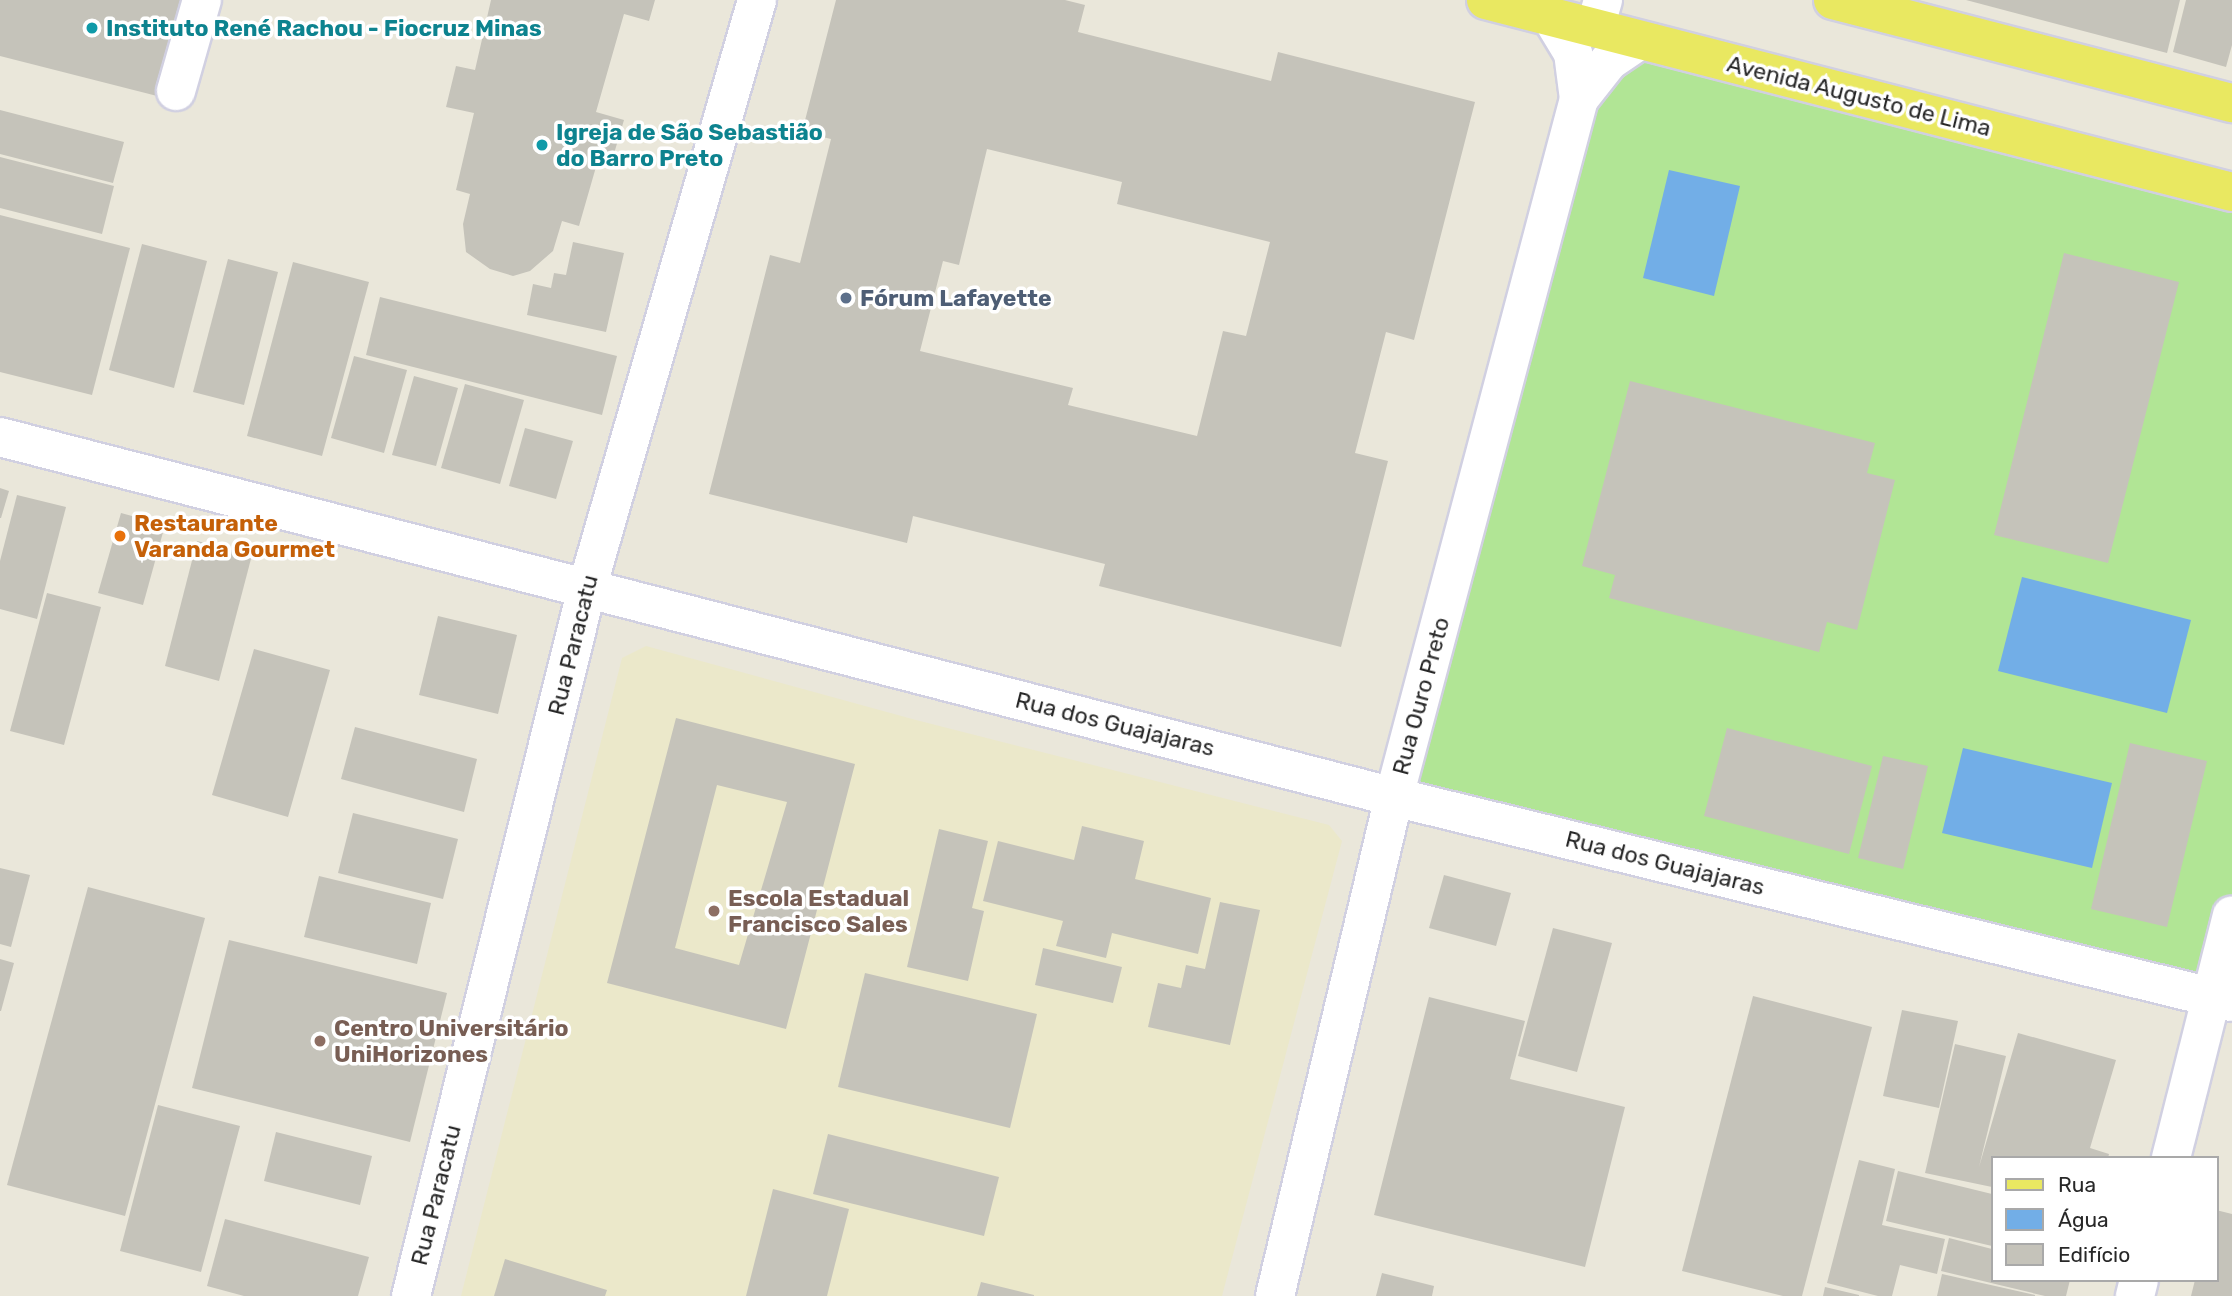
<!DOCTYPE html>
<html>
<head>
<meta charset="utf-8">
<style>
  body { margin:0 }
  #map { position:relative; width:2232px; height:1296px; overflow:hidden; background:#eae7da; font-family:Rubik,sans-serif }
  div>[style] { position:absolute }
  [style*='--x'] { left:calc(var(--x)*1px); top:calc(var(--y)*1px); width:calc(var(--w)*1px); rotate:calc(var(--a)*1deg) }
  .education>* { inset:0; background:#ebe8ca }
  .pitch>* { inset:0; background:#b1e595 }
  .water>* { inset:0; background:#72aee7 }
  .building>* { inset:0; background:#c5c3ba }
  .roads { filter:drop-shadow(2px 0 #d1d0e1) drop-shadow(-2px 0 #d1d0e1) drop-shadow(0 2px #d1d0e1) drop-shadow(0 -2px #d1d0e1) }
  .minor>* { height:38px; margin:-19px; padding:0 19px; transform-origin:19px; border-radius:19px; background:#fff }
  .major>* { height:38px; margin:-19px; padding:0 19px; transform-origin:19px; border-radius:19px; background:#e9e861 }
  .dots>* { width:19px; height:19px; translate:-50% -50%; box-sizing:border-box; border:4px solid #fff; border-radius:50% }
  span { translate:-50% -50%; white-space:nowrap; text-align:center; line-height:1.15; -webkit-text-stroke:7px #fff; paint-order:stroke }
  .culture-label { font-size:23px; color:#0d838f; font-weight:700 }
  .left { translate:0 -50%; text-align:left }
  .street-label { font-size:23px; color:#282828 }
  .service-label { font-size:23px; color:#4e5e75; font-weight:700 }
  .food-label { font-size:23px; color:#c56008; font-weight:700 }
  .education-label { font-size:23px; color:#785e54; font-weight:700 }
  .legend { position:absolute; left:1991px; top:1156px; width:228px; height:126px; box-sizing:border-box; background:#fff; border:2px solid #a9a9a9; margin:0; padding:9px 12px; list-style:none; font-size:21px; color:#282828 }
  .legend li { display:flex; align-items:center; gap:14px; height:35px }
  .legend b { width:35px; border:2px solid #a9a9a9 }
</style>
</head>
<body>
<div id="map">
  <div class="education">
    <div style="clip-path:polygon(646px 646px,916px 720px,1329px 825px,1342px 841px,1222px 1296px,461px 1296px,622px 658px)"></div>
  </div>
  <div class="pitch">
    <div style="clip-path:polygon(1595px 28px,2232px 191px,2232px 916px,2212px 997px,1394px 797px)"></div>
  </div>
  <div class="water">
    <div style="clip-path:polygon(1669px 170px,1740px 186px,1714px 296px,1643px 278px)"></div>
    <div style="clip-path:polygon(2022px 577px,2191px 620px,2167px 713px,1998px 671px)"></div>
    <div style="clip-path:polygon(1963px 748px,2112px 783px,2092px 868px,1942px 833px)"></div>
  </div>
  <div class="building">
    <div style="clip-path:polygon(0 0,191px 0,165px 98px,0 56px)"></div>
    <div style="clip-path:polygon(491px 0,655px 0,649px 21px,624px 14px,596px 112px,624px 120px,613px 157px,600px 153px,579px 226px,562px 221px,553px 251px,530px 271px,513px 276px,490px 269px,466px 252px,463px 224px,470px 194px,456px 190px,474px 113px,446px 107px,456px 66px,475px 70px)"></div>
    <div style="clip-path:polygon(evenodd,836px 0,1065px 0,1085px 5px,1078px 32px,1271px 81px,1278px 52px,1475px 102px,1414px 340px,1386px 332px,1355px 453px,1388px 461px,1341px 647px,1099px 586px,1105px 564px,913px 516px,907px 543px,709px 494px,770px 255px,800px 263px,831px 139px,802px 132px,836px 0,987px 149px,1122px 182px,1117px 204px,1270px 242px,1246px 336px,1223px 331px,1197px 436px,1068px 405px,1073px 388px,920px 351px,943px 261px,959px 265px,987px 149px)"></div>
    <div style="clip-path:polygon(1966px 0,2180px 0,2167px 53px)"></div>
    <div style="clip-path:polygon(2186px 0,2232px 0,2232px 45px,2226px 67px,2173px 52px)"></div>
    <div style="clip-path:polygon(0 110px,124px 142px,113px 183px,0 154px)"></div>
    <div style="clip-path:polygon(0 157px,114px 186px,102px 234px,0 208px)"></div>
    <div style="clip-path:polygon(0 215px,130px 248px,92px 395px,0 372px)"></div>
    <div style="clip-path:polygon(573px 242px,624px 253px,606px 332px,527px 315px,533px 284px,551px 288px,554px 273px,566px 275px)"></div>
    <div style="clip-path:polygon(142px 244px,207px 261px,174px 388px,109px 370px)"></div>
    <div style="clip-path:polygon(2064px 253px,2179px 282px,2108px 563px,1994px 535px)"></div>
    <div style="clip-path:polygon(228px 259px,278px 272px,244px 405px,193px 392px)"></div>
    <div style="clip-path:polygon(293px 262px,369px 282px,322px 456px,247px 436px)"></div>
    <div style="clip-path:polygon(380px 297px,617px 356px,602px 415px,366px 355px)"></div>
    <div style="clip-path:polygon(354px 356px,407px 370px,384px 453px,331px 438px)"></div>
    <div style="clip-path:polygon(414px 376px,458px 388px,436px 466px,392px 455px)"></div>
    <div style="clip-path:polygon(1630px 381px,1875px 443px,1867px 473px,1895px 480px,1857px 630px,1827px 622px,1819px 652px,1609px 598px,1615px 575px,1582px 566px)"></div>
    <div style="clip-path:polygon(465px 384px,524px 400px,500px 484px,441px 468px)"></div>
    <div style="clip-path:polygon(525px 428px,573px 441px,556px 499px,509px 486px)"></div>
    <div style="clip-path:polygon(0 488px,9px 491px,1px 518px,0 518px)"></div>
    <div style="clip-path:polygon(17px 495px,66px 507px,37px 619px,0 609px,0 561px)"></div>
    <div style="clip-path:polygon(121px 513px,165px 525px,143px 605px,98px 593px)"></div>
    <div style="clip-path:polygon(197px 541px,252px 555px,219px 681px,165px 666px)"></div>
    <div style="clip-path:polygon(47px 593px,101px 607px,64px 745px,10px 731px)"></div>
    <div style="clip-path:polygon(438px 616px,517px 635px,498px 714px,419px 695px)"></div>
    <div style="clip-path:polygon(254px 649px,330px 670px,288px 817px,212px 795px)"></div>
    <div style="clip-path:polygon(evenodd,676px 718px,855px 764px,786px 1029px,607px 983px,676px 718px,717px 785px,787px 802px,739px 965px,675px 948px,717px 785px)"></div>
    <div style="clip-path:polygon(355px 727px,477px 759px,464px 812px,341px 779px)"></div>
    <div style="clip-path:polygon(1727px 728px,1872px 766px,1849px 854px,1704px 816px)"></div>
    <div style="clip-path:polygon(2130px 743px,2207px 761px,2167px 927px,2091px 909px)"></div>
    <div style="clip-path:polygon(1883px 756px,1928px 766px,1903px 869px,1858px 858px)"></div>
    <div style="clip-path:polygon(353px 813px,458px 839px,443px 899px,338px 873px)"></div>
    <div style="clip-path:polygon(1082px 826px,1144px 841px,1135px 879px,1211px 898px,1198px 954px,1112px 933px,1106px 958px,1056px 946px,1063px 921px,983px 901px,998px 841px,1074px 860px)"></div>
    <div style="clip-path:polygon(939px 829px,988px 841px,972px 908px,984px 911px,968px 981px,907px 967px)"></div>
    <div style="clip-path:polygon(0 868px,30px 875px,11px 947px,0 944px)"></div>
    <div style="clip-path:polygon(1444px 875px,1511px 893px,1496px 946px,1429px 928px)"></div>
    <div style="clip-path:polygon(319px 876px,431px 903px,417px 964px,304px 937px)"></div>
    <div style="clip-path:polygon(88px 887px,205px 918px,125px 1216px,7px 1185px)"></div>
    <div style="clip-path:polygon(1220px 902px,1260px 910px,1230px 1045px,1148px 1027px,1158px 983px,1181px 988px,1186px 965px,1205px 969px)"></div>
    <div style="clip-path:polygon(1553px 928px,1612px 943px,1577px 1072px,1518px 1056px)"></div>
    <div style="clip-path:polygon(229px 940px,447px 993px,410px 1142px,192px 1088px)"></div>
    <div style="clip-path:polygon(1043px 948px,1122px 967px,1113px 1003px,1035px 985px)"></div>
    <div style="clip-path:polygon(0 959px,14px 963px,1px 1011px,0 1011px)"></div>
    <div style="clip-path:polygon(865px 973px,1037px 1014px,1010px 1128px,838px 1087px)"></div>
    <div style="clip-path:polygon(1753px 996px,1872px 1027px,1802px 1296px,1783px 1296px,1682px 1271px)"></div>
    <div style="clip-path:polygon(1429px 997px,1525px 1021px,1510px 1079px,1625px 1107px,1585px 1267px,1374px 1215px)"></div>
    <div style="clip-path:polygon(1902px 1010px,1958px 1021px,1939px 1108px,1883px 1096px)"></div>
    <div style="clip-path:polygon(2018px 1033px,2116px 1060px,2090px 1148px,2109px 1154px,2108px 1158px,1992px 1158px,1992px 1187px,1925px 1173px,1955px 1044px,2006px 1056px,1979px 1167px)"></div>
    <div style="clip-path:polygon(158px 1105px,240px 1126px,201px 1272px,120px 1251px)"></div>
    <div style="clip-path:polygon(276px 1132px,372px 1156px,360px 1205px,264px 1181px)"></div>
    <div style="clip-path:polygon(828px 1134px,999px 1177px,984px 1236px,813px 1194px)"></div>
    <div style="clip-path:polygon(1859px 1160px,1895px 1169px,1882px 1225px,1945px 1239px,1937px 1274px,1900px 1265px,1892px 1296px,1878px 1296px,1827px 1283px)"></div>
    <div style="clip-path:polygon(1898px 1171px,1992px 1194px,1992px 1246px,1886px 1221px)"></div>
    <div style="clip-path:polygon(773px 1189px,849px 1209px,827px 1296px,746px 1296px)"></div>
    <div style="clip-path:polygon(2216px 1210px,2232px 1214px,2232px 1296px,2191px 1296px,2195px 1280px,2216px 1280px)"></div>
    <div style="clip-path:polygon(225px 1219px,369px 1257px,358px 1296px,244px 1296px,207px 1286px)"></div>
    <div style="clip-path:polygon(1949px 1238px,1992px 1249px,1992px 1280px,2070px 1280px,2066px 1296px,2045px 1296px,1941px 1271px)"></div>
    <div style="clip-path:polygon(505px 1259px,607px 1290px,605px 1296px,494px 1296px)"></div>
    <div style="clip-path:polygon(1382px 1273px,1434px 1286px,1432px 1296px,1376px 1296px)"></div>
    <div style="clip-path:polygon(1942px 1274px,2035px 1295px,2035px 1296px,1937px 1296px)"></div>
    <div style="clip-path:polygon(981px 1282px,1034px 1295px,1034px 1296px,977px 1296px)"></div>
    <div style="clip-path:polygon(1825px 1287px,1859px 1295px,1859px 1296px,1823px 1296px)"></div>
  </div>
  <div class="roads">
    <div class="minor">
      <div style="--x:1595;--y:28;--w:29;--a:-74"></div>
      <div style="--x:176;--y:91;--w:95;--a:-74.1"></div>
      <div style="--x:1579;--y:99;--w:48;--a:-51.7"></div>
      <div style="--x:1609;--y:61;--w:37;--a:-34"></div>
      <div style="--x:0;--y:437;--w:1440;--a:14.48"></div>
      <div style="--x:1394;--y:797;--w:863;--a:13.75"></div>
      <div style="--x:2171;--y:1158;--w:250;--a:-75.9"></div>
      <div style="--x:411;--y:1296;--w:730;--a:-76.04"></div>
      <div style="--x:587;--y:588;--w:612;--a:-73.87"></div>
      <div style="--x:1275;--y:1296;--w:513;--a:-76.59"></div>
      <div style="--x:1394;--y:797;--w:722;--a:-75.16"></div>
      <div style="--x:1579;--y:99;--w:46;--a:-97.4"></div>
      <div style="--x:1573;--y:53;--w:42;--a:-121.4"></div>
      <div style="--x:2135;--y:1296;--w:16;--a:-76"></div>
    </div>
    <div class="major">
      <div style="--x:1486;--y:0;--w:770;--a:14.43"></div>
      <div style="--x:1833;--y:0;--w:412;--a:14.5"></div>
    </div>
  </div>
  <div class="dots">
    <div style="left:92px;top:28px;background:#0f9aa8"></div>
    <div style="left:542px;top:145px;background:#0f9aa8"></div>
    <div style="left:846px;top:298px;background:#5c6f8a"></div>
    <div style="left:120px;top:536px;background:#e8710a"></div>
    <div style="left:714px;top:911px;background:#8d6e63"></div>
    <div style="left:320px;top:1041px;background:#8d6e63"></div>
  </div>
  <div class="culture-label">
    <span class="left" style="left:106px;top:28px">Instituto René Rachou - Fiocruz Minas</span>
    <span class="left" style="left:556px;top:145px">Igreja de São Sebastião<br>do Barro Preto</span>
  </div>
  <div class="street-label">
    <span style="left:1859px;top:96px;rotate:14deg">Avenida Augusto de Lima</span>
    <span style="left:573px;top:645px;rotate:-76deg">Rua Paracatu</span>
    <span style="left:1421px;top:696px;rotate:-75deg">Rua Ouro Preto</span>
    <span style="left:1115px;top:724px;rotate:14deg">Rua dos Guajajaras</span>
    <span style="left:1665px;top:863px;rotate:14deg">Rua dos Guajajaras</span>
    <span style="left:436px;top:1195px;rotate:-76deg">Rua Paracatu</span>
  </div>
  <div class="service-label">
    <span class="left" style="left:860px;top:298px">Fórum Lafayette</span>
  </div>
  <div class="food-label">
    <span class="left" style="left:134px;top:536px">Restaurante<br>Varanda Gourmet</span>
  </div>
  <div class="education-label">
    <span class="left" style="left:728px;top:911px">Escola Estadual<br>Francisco Sales</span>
    <span class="left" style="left:334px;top:1041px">Centro Universitário<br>UniHorizones</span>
  </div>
  <ul class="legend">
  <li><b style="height:9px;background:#e9e861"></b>Rua</li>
  <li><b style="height:19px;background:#72aee7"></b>Água</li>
  <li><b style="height:19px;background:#c5c3ba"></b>Edifício</li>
  </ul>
</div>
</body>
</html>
